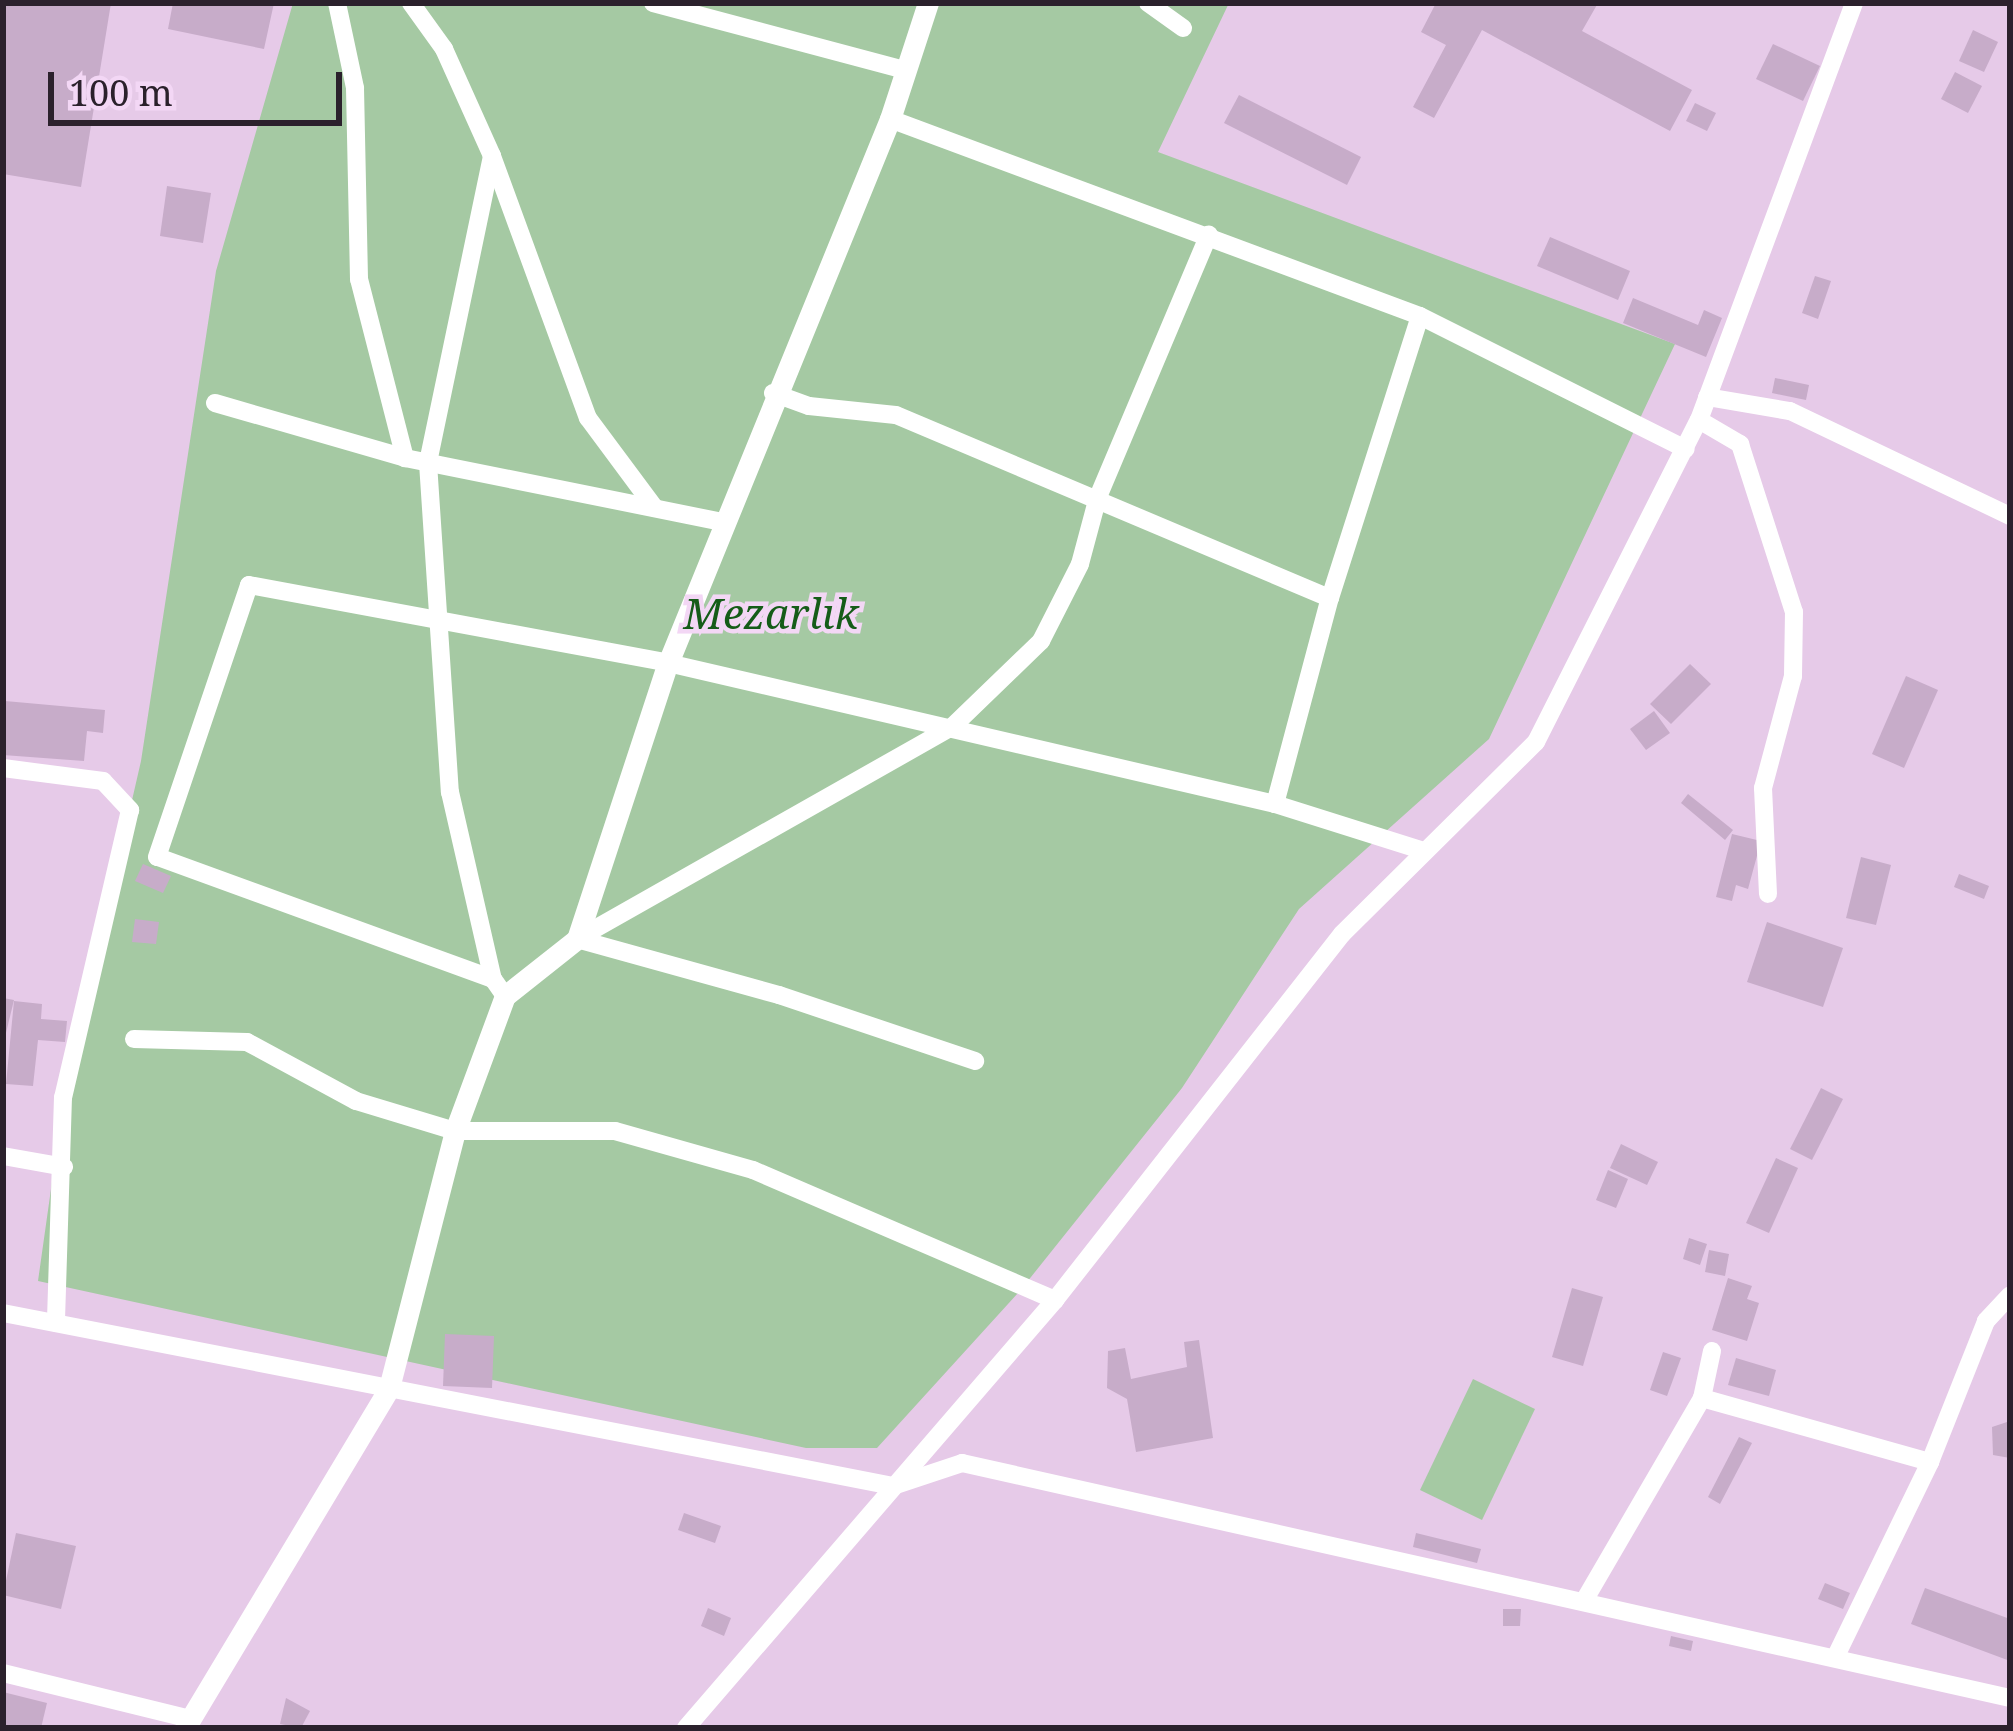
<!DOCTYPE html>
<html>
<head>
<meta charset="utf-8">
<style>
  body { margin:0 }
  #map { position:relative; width:2013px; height:1731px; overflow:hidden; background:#e6cae8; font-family:"Noto Serif",serif }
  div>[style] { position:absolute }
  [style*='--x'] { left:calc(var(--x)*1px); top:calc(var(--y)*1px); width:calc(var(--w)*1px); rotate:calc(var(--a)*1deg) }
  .green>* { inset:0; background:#a5c9a3 }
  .building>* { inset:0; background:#c7acc9 }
  .minor>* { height:18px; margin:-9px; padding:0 9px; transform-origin:9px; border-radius:9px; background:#fff }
  .tertiary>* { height:21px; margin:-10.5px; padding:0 10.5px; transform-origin:10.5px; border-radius:10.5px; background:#fff }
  span { translate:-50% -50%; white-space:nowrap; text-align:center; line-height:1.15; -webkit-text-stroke:9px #f3d7f5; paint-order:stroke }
  .park-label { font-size:42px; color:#155c18; font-style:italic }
  .frame { position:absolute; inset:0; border:6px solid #2b212c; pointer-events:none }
  .scale { position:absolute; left:48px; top:72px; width:294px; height:54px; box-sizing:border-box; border:6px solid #2b212c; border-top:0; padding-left:15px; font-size:36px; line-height:42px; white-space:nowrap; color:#2b212c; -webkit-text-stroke:9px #f3d7f5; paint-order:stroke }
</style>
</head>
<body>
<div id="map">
  <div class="green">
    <div style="clip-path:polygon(293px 3px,1229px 3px,1158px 152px,1675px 344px,1489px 739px,1299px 909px,1182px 1088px,1019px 1292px,877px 1448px,806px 1448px,38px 1281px,64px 1097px,141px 761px,216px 271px)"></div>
    <div style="clip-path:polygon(1473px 1379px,1535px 1409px,1482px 1520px,1420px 1490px)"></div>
  </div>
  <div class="building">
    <div style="clip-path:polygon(3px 3px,111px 3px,81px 187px,3px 174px)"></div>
    <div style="clip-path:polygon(173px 3px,274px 3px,264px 49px,168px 29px)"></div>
    <div style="clip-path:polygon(1436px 3px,1598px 3px,1582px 31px,1692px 90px,1670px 131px,1482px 30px,1434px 118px,1413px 107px,1446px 45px,1421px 32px)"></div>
    <div style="clip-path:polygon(1973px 30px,1998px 42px,1984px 72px,1959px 61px)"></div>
    <div style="clip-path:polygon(1773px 44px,1820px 66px,1803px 101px,1756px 79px)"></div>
    <div style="clip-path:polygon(1955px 72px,1982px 86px,1968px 113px,1941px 99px)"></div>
    <div style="clip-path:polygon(1239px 95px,1361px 157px,1347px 185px,1224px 123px)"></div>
    <div style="clip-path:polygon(1695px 103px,1716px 113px,1707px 131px,1686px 121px)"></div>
    <div style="clip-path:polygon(167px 186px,211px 193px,203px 243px,160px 236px)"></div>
    <div style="clip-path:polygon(1550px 237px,1630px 271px,1618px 300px,1537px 266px)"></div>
    <div style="clip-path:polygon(1815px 276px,1831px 281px,1818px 319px,1802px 313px)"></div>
    <div style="clip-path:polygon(1633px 298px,1698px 325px,1704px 310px,1722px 318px,1706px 357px,1623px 323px)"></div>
    <div style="clip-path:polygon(1775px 378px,1809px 385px,1806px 400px,1772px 393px)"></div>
    <div style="clip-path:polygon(1690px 664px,1711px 684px,1671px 724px,1650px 704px)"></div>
    <div style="clip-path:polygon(1906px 676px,1938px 690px,1904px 768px,1872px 754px)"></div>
    <div style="clip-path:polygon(5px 701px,105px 710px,103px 733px,87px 731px,84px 761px,3px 755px)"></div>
    <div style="clip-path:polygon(1654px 711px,1670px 733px,1646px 750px,1630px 729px)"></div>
    <div style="clip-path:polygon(1688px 794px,1733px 830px,1725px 840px,1681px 803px)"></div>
    <div style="clip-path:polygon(1732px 834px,1761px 841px,1748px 889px,1736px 885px,1732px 901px,1716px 897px)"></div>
    <div style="clip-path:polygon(1861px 857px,1891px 865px,1876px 925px,1846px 918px)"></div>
    <div style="clip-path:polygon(143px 864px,171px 876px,163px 893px,135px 881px)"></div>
    <div style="clip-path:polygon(1959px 874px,1989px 886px,1984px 899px,1954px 887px)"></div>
    <div style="clip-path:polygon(135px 919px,159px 922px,156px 944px,132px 942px)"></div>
    <div style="clip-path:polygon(1767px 922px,1843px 948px,1823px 1007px,1747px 982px)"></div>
    <div style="clip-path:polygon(3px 998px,14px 1000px,5px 1037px,3px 1037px)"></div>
    <div style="clip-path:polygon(14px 1001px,42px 1004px,41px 1019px,67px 1021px,65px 1042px,38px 1040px,33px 1086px,6px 1084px)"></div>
    <div style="clip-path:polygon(1821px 1088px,1843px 1099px,1812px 1160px,1790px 1149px)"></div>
    <div style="clip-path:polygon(1621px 1144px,1658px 1162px,1647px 1185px,1610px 1168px)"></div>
    <div style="clip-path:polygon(1776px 1158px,1798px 1168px,1769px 1233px,1746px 1223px)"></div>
    <div style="clip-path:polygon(1608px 1170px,1628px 1179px,1616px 1208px,1596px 1200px)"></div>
    <div style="clip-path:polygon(1689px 1238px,1707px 1244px,1700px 1265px,1683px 1259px)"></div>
    <div style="clip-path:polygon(1709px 1250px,1729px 1254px,1725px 1276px,1705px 1272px)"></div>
    <div style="clip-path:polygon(1728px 1278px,1752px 1286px,1747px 1299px,1759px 1303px,1747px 1341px,1712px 1330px)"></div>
    <div style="clip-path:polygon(1572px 1288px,1603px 1297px,1583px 1366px,1552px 1357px)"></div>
    <div style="clip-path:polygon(445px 1334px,494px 1336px,492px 1388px,443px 1386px)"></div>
    <div style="clip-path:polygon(1199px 1340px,1213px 1438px,1136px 1452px,1127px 1399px,1107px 1388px,1108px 1351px,1125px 1348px,1131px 1379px,1187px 1367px,1184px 1342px)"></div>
    <div style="clip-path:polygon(1663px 1352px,1681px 1358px,1667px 1396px,1650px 1390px)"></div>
    <div style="clip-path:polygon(1736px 1358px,1776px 1370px,1769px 1396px,1728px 1385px)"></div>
    <div style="clip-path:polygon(2010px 1421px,2010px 1458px,1993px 1455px,1992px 1427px)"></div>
    <div style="clip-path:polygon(1739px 1437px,1752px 1443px,1720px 1504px,1708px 1497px)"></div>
    <div style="clip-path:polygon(684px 1513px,721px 1526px,715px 1543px,678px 1530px)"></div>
    <div style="clip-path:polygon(16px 1533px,76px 1546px,61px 1609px,3px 1595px)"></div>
    <div style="clip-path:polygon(1416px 1533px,1481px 1549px,1477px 1563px,1413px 1547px)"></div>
    <div style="clip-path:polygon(1825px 1583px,1850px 1593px,1843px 1609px,1818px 1599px)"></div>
    <div style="clip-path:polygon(1925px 1588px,2010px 1619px,2010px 1661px,1911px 1624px)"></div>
    <div style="clip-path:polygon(708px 1608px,731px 1618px,724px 1636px,701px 1626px)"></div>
    <div style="clip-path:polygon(1503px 1609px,1521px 1609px,1520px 1626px,1503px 1626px)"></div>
    <div style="clip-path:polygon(1671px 1636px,1693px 1641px,1691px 1651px,1669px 1646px)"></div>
    <div style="clip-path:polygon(3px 1692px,47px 1703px,41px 1728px,3px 1728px)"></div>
    <div style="clip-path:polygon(286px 1698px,310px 1711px,301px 1728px,280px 1724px)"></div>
  </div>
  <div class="minor">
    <div style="--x:337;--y:3;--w:87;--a:78"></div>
    <div style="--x:355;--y:88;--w:191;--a:88.8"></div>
    <div style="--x:359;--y:279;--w:185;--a:75.6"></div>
    <div style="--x:411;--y:3;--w:57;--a:54.3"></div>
    <div style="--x:444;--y:49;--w:117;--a:65.8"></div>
    <div style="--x:492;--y:156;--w:279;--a:69.9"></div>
    <div style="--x:588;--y:418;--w:111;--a:53.4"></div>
    <div style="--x:653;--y:3;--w:260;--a:14.9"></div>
    <div style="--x:1148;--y:3;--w:43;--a:35.5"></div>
    <div style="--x:890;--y:119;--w:565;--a:20.39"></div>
    <div style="--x:1420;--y:316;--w:297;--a:26.6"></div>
    <div style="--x:492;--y:156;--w:314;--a:101.8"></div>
    <div style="--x:428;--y:463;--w:330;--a:86.2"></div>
    <div style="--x:450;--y:792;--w:192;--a:77.1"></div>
    <div style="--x:773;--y:393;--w:38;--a:20"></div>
    <div style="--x:809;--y:406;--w:87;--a:5.9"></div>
    <div style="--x:896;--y:415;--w:471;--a:22.9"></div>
    <div style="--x:1707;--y:397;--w:84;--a:9.6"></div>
    <div style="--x:1790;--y:411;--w:244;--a:25.5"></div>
    <div style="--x:215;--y:403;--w:198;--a:16.1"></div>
    <div style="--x:405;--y:458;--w:323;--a:11.4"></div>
    <div style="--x:1699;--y:420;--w:48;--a:30.3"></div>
    <div style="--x:1740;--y:444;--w:176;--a:72.2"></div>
    <div style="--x:1794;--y:612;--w:64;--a:90.9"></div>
    <div style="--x:1793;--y:676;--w:116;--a:105"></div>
    <div style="--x:1763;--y:788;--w:106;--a:87.3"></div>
    <div style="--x:3;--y:768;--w:101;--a:7.4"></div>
    <div style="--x:103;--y:781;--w:40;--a:47"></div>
    <div style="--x:130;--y:810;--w:295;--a:103.1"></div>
    <div style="--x:63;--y:1097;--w:226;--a:91.8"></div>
    <div style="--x:1275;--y:804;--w:213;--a:-75.1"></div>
    <div style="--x:1330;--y:598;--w:296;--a:-72.3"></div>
    <div style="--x:577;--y:939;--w:431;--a:-29.5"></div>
    <div style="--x:952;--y:727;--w:124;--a:-44"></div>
    <div style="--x:1041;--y:641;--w:86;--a:-63.1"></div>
    <div style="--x:1080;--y:564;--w:69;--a:-75"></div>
    <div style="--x:1098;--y:497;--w:285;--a:-67.1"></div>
    <div style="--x:577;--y:939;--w:210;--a:15.5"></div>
    <div style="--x:779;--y:995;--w:207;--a:18.6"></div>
    <div style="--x:505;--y:996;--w:21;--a:-125"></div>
    <div style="--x:493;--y:979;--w:357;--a:-160"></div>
    <div style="--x:157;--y:857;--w:287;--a:-71.3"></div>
    <div style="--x:249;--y:585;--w:426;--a:10.5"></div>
    <div style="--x:668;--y:663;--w:623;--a:13.08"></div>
    <div style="--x:1275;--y:804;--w:153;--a:17.5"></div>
    <div style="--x:134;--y:1039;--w:113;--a:1.5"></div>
    <div style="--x:247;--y:1042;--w:124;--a:28.4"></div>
    <div style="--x:356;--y:1101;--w:103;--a:16.9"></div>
    <div style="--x:455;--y:1131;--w:160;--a:0"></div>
    <div style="--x:615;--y:1131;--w:143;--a:15.8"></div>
    <div style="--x:753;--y:1170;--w:329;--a:23.3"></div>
    <div style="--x:3;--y:1156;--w:62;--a:10.2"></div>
    <div style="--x:3;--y:1313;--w:907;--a:11"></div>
    <div style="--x:893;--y:1486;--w:73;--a:-18.4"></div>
    <div style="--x:962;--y:1463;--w:1074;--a:12.64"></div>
    <div style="--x:1702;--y:1398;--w:48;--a:-78"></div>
    <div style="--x:1584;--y:1601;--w:235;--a:-59.8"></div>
    <div style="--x:1702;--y:1398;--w:237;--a:15.7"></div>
    <div style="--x:1835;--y:1658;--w:218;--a:-64.1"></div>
    <div style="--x:1930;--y:1462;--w:152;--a:-68.3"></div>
    <div style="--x:1986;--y:1321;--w:35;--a:-47"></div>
    <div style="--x:3;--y:1673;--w:193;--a:13.8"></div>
    <div style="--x:686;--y:1728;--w:565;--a:-49.23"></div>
    <div style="--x:1055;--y:1300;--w:465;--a:-51.9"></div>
    <div style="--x:1342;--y:934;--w:273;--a:-44.7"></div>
    <div style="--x:1536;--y:742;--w:361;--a:-63.2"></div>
    <div style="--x:1699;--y:420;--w:445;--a:-69.6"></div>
  </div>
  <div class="tertiary">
    <div style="--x:185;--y:1728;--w:397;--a:-59"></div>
    <div style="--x:389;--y:1388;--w:265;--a:-75.6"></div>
    <div style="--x:455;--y:1131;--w:144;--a:-69.7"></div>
    <div style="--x:505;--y:996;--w:92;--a:-38.4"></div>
    <div style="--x:577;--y:939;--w:291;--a:-71.8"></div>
    <div style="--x:668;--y:663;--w:588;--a:-67.8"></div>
    <div style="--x:890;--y:119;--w:122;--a:-71.9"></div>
  </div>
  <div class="park-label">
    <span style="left:771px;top:613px">Mezarlık</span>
  </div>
  <div class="frame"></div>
  <div class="scale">100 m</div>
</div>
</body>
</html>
